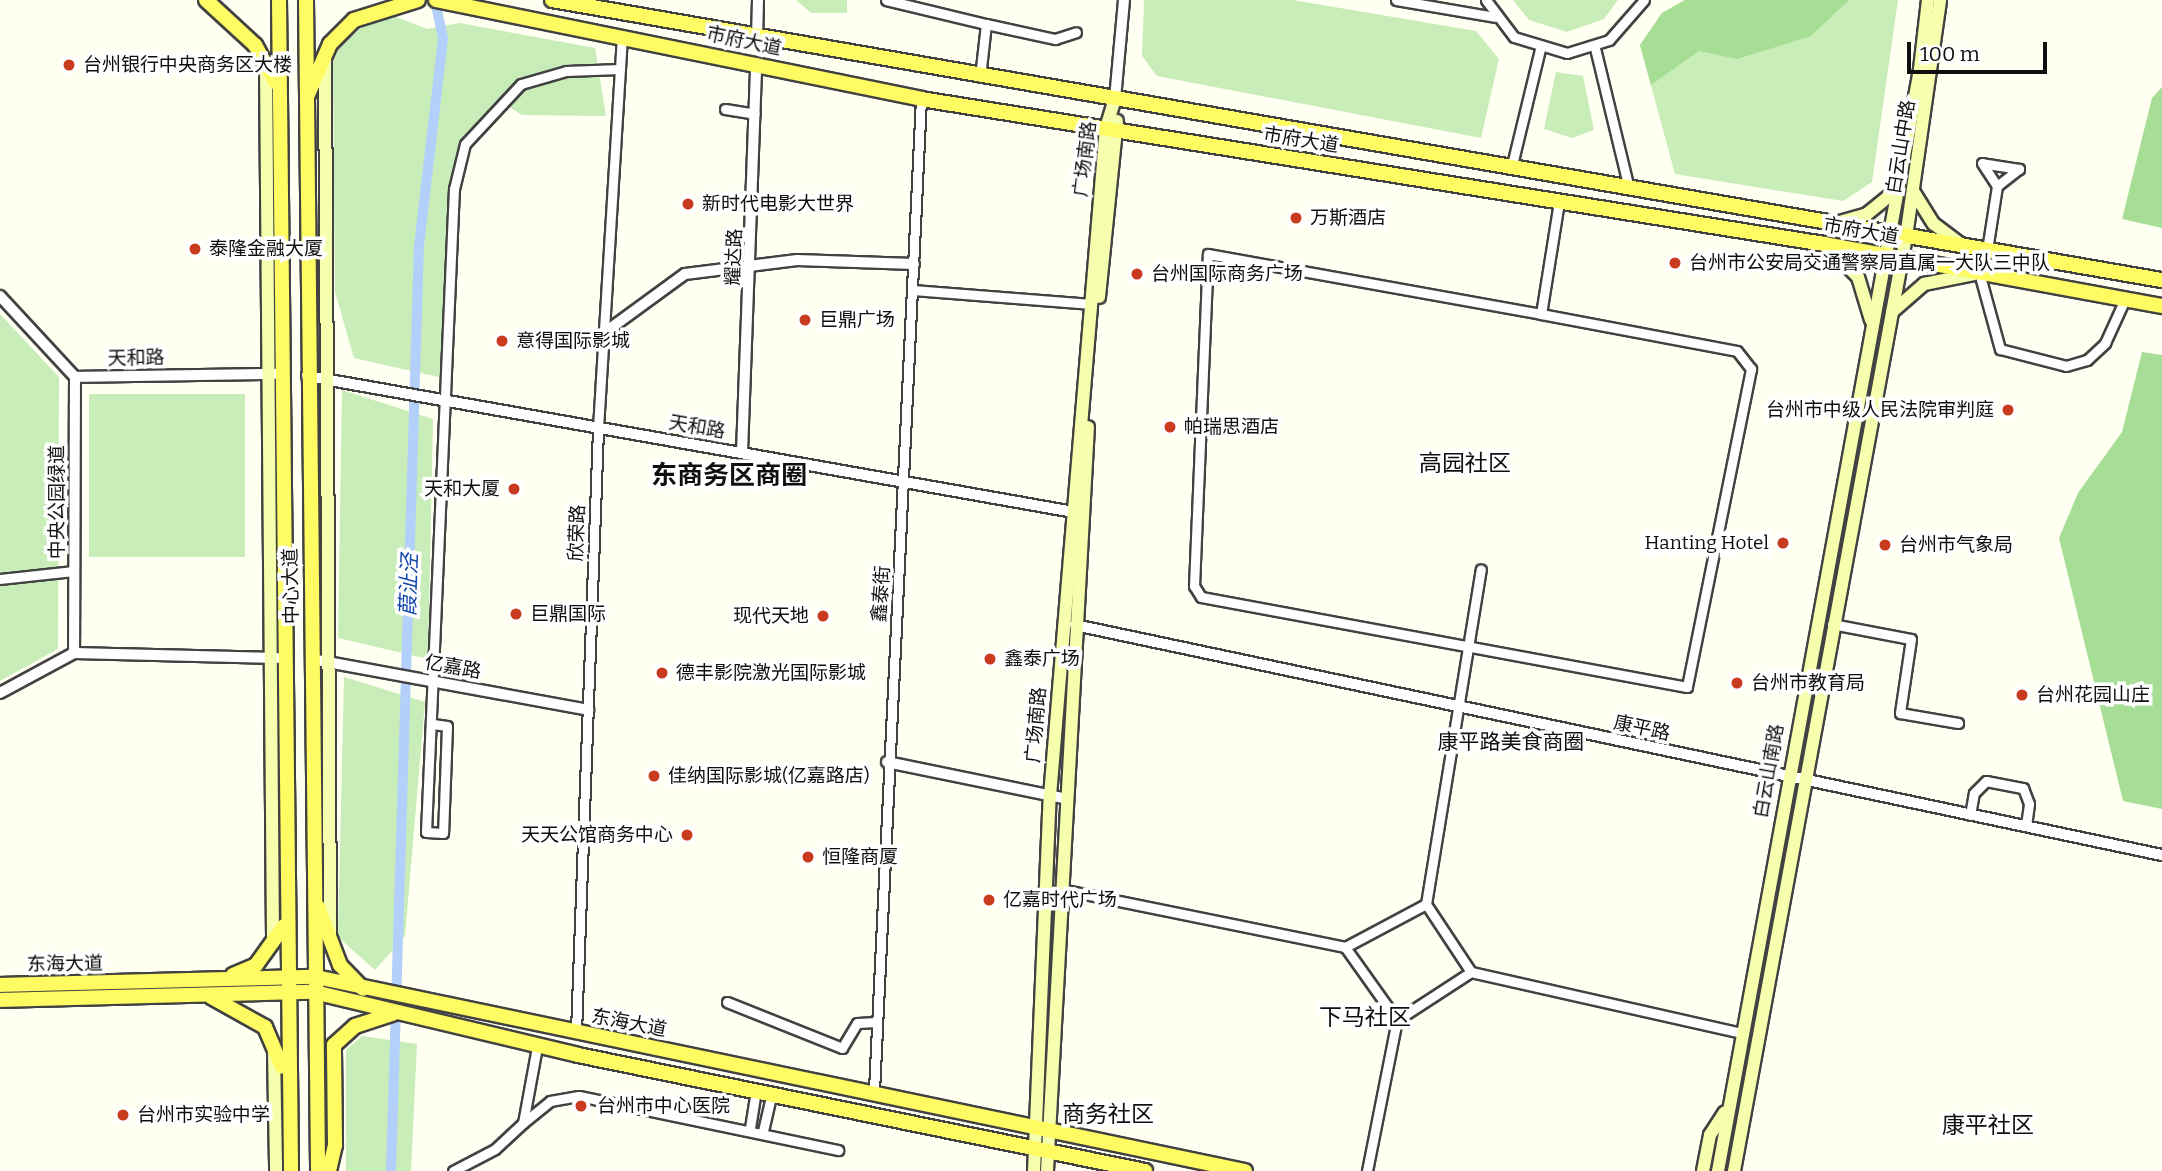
<!DOCTYPE html>
<html>
<head>
<meta charset="utf-8">
<style>
  body { margin:0 }
  #map { position:relative; width:2162px; height:1171px; overflow:hidden; background:#fffff2; font-family:Bitter,"Noto Sans SC",serif }
  div>[style] { position:absolute }
  [style*='--x'] { left:calc(var(--x)*1px); top:calc(var(--y)*1px); width:calc(var(--w)*1px); rotate:calc(var(--a)*1deg) }
  .green>* { inset:0; background:#c8edb8 }
  .forest>* { inset:0; background:#a7de96 }
  .canal>* { height:10px; margin:-5px; padding:0 5px; transform-origin:5px; border-radius:5px; background:#b3d0fa }
  .roads { filter:drop-shadow(2px 0 #424242) drop-shadow(-2px 0 #424242) drop-shadow(0 2px #424242) drop-shadow(0 -2px #424242) }
  .minor>* { height:9px; margin:-4.5px; padding:0 4.5px; transform-origin:4.5px; border-radius:4.5px; background:#fff }
  .tertiary>* { height:10px; margin:-5px; padding:0 5px; transform-origin:5px; border-radius:5px; background:#fff }
  .secondary>* { height:12px; margin:-6px; padding:0 6px; transform-origin:6px; border-radius:6px; background:#f6ffad }
  .primary>* { height:14px; margin:-7px; padding:0 7px; transform-origin:7px; border-radius:7px; background:#fffb62 }
  .dots>* { width:19px; height:19px; translate:-50% -50%; box-sizing:border-box; border:4px solid #fff; border-radius:50% }
  span { translate:-50% -50%; white-space:nowrap; text-align:center; line-height:1.15; -webkit-text-stroke:7px #fff; paint-order:stroke }
  .street-label { font-size:19px; color:#0f0f0f }
  .poi-label { font-size:19px; color:#0f0f0f }
  .left { translate:0 -50%; text-align:left }
  .right { translate:-100% -50%; text-align:right }
  .water-label { font-size:21px; color:#1045aa; font-style:italic }
  .neighbourhood-label { font-size:21px; color:#0f0f0f }
  .quarter-label { font-size:23px; color:#0f0f0f }
  .district-label { font-size:26px; color:#0f0f0f; font-weight:700 }
  .scale { position:absolute; left:1907px; top:42px; width:140px; height:32px; box-sizing:border-box; border:4px solid #0f0f0f; border-top:0; padding-left:9px; font-size:21px; line-height:24px; white-space:nowrap; color:#0f0f0f; -webkit-text-stroke:5px #fff; paint-order:stroke }
</style>
</head>
<body>
<div id="map">
  <div class="green">
    <div style="clip-path:polygon(796px 0,847px 0,847px 13px,811px 13px)"></div>
    <div style="clip-path:polygon(1144px 0,1293px 0,1476px 31px,1499px 59px,1481px 138px,1157px 76px,1142px 56px)"></div>
    <div style="clip-path:polygon(1513px 0,1618px 0,1604px 19px,1567px 32px,1529px 20px)"></div>
    <div style="clip-path:polygon(1685px 0,1898px 0,1872px 182px,1843px 201px,1675px 174px,1640px 45px,1662px 13px)"></div>
    <div style="clip-path:polygon(394px 16px,427px 29px,460px 23px,595px 48px,606px 116px,522px 115px,498px 100px,460px 141px,443px 378px,354px 358px,335px 292px,333px 63px,339px 47px,367px 23px)"></div>
    <div style="clip-path:polygon(1556px 72px,1583px 76px,1594px 130px,1572px 138px,1544px 129px)"></div>
    <div style="clip-path:polygon(0 314px,59px 377px,58px 649px,0 681px)"></div>
    <div style="clip-path:polygon(342px 390px,433px 419px,428px 659px,338px 638px)"></div>
    <div style="clip-path:polygon(89px 394px,245px 394px,245px 557px,89px 557px)"></div>
    <div style="clip-path:polygon(344px 677px,425px 702px,405px 936px,375px 970px,338px 937px)"></div>
    <div style="clip-path:polygon(362px 1036px,417px 1044px,411px 1171px,346px 1171px,346px 1050px)"></div>
  </div>
  <div class="forest">
    <div style="clip-path:polygon(1685px 0,1849px 0,1811px 36px,1737px 59px,1699px 51px,1651px 85px,1640px 45px,1662px 13px)"></div>
    <div style="clip-path:polygon(2162px 87px,2162px 228px,2122px 219px,2152px 98px)"></div>
    <div style="clip-path:polygon(2142px 352px,2162px 355px,2162px 809px,2123px 801px,2059px 538px,2078px 493px,2122px 432px)"></div>
  </div>
  <div class="canal">
    <div style="--x:391;--y:1171;--w:925;--a:-88.27"></div>
    <div style="--x:419;--y:246;--w:209;--a:-83.4"></div>
    <div style="--x:443;--y:38;--w:39;--a:-102"></div>
  </div>
  <div class="roads">
    <div class="minor">
      <div style="--x:886;--y:0;--w:103;--a:13.5"></div>
      <div style="--x:986;--y:24;--w:53;--a:96.5"></div>
      <div style="--x:1396;--y:0;--w:100;--a:9.7"></div>
      <div style="--x:1486;--y:0;--w:46;--a:52.9"></div>
      <div style="--x:1514;--y:37;--w:55;--a:16.8"></div>
      <div style="--x:1567;--y:53;--w:44;--a:-17.2"></div>
      <div style="--x:1609;--y:40;--w:53;--a:-48.8"></div>
      <div style="--x:986;--y:24;--w:71;--a:12.3"></div>
      <div style="--x:1055;--y:39;--w:22;--a:-18"></div>
      <div style="--x:1595;--y:48;--w:145;--a:76.4"></div>
      <div style="--x:725;--y:109;--w:30;--a:9"></div>
      <div style="--x:1511;--y:169;--w:123;--a:-76.4"></div>
      <div style="--x:1987;--y:250;--w:65;--a:-81.1"></div>
      <div style="--x:1997;--y:186;--w:28;--a:-38"></div>
      <div style="--x:2019;--y:169;--w:37;--a:-171"></div>
      <div style="--x:1982;--y:163;--w:27;--a:57"></div>
      <div style="--x:1980;--y:276;--w:76;--a:74.7"></div>
      <div style="--x:2000;--y:349;--w:68;--a:14.4"></div>
      <div style="--x:2066;--y:366;--w:22;--a:-16"></div>
      <div style="--x:2087;--y:360;--w:25;--a:-43"></div>
      <div style="--x:2105;--y:343;--w:48;--a:-65.6"></div>
      <div style="--x:914;--y:290;--w:177;--a:4.5"></div>
      <div style="--x:1541;--y:314;--w:199;--a:10.7"></div>
      <div style="--x:1737;--y:351;--w:23;--a:52"></div>
      <div style="--x:1751;--y:369;--w:324;--a:101.4"></div>
      <div style="--x:1687;--y:687;--w:494;--a:-169.5"></div>
      <div style="--x:1201;--y:597;--w:13;--a:-122"></div>
      <div style="--x:1194;--y:586;--w:332;--a:-87.6"></div>
      <div style="--x:1208;--y:254;--w:338;--a:10.2"></div>
      <div style="--x:1541;--y:314;--w:114;--a:-80.9"></div>
      <div style="--x:1874;--y:403;--w:47;--a:11.1"></div>
      <div style="--x:0;--y:579;--w:74;--a:-6.2"></div>
      <div style="--x:1832;--y:624;--w:80;--a:10.8"></div>
      <div style="--x:1911;--y:639;--w:75;--a:98.5"></div>
      <div style="--x:1900;--y:713;--w:59;--a:9.8"></div>
      <div style="--x:433;--y:724;--w:14;--a:8"></div>
      <div style="--x:447;--y:726;--w:107;--a:92.1"></div>
      <div style="--x:443;--y:833;--w:17;--a:-177"></div>
      <div style="--x:426;--y:832;--w:644;--a:-87.51"></div>
      <div style="--x:454;--y:189;--w:46;--a:-76.3"></div>
      <div style="--x:465;--y:144;--w:82;--a:-47"></div>
      <div style="--x:521;--y:84;--w:47;--a:-16.1"></div>
      <div style="--x:566;--y:71;--w:54;--a:-2.1"></div>
      <div style="--x:1970;--y:815;--w:22;--a:-80"></div>
      <div style="--x:1974;--y:793;--w:17;--a:-45"></div>
      <div style="--x:1986;--y:781;--w:38;--a:11"></div>
      <div style="--x:2023;--y:788;--w:17;--a:69"></div>
      <div style="--x:2029;--y:804;--w:22;--a:98"></div>
      <div style="--x:1060;--y:889;--w:291;--a:11.5"></div>
      <div style="--x:1426;--y:904;--w:92;--a:152"></div>
      <div style="--x:1345;--y:947;--w:90;--a:54.5"></div>
      <div style="--x:1397;--y:1020;--w:88;--a:-33"></div>
      <div style="--x:1471;--y:972;--w:82;--a:-123.5"></div>
      <div style="--x:1426;--y:904;--w:339;--a:-80.7"></div>
      <div style="--x:1471;--y:972;--w:278;--a:12.7"></div>
      <div style="--x:727;--y:1002;--w:124;--a:21.8"></div>
      <div style="--x:842;--y:1048;--w:29;--a:-59"></div>
      <div style="--x:857;--y:1023;--w:20;--a:-3"></div>
      <div style="--x:576;--y:1032;--w:604;--a:-87.91"></div>
      <div style="--x:598;--y:428;--w:393;--a:-86.5"></div>
      <div style="--x:874;--y:1091;--w:993;--a:-87.29"></div>
      <div style="--x:523;--y:1123;--w:35;--a:-39"></div>
      <div style="--x:550;--y:1101;--w:29;--a:-10"></div>
      <div style="--x:579;--y:1096;--w:265;--a:11.8"></div>
      <div style="--x:750;--y:1128;--w:36;--a:-81"></div>
      <div style="--x:763;--y:1131;--w:37;--a:-77"></div>
      <div style="--x:453;--y:1171;--w:47;--a:-27.6"></div>
      <div style="--x:495;--y:1149;--w:38;--a:-43"></div>
      <div style="--x:523;--y:1123;--w:77;--a:-79.6"></div>
      <div style="--x:1367;--y:1171;--w:154;--a:-78.8"></div>
    </div>
    <div class="tertiary">
      <div style="--x:757;--y:40;--w:40;--a:-88.6"></div>
      <div style="--x:1115;--y:99;--w:99;--a:-84.8"></div>
      <div style="--x:0;--y:296;--w:110;--a:47.2"></div>
      <div style="--x:75;--y:377;--w:276;--a:90.2"></div>
      <div style="--x:74;--y:653;--w:84;--a:151.6"></div>
      <div style="--x:604;--y:333;--w:100;--a:-36.1"></div>
      <div style="--x:685;--y:274;--w:113;--a:-7.1"></div>
      <div style="--x:797;--y:260;--w:117;--a:2"></div>
      <div style="--x:307;--y:376;--w:784;--a:10.06"></div>
      <div style="--x:75;--y:377;--w:200;--a:-0.9"></div>
      <div style="--x:742;--y:452;--w:389;--a:-87.9"></div>
      <div style="--x:1075;--y:625;--w:1111;--a:11.95"></div>
      <div style="--x:74;--y:653;--w:203;--a:1.4"></div>
      <div style="--x:311;--y:659;--w:282;--a:10.4"></div>
      <div style="--x:887;--y:762;--w:180;--a:11.6"></div>
    </div>
    <div class="secondary">
      <div style="--x:325;--y:60;--w:874;--a:89.67"></div>
      <div style="--x:266;--y:65;--w:878;--a:89.54"></div>
      <div style="--x:1913;--y:191;--w:39;--a:58"></div>
      <div style="--x:1934;--y:224;--w:34;--a:37"></div>
      <div style="--x:1836;--y:223;--w:32;--a:-16"></div>
      <div style="--x:1867;--y:214;--w:41;--a:-39.1"></div>
      <div style="--x:1826;--y:245;--w:45;--a:45"></div>
      <div style="--x:1858;--y:277;--w:45;--a:73.2"></div>
      <div style="--x:1099;--y:297;--w:177;--a:-84.2"></div>
      <div style="--x:1892;--y:312;--w:43;--a:-41.2"></div>
      <div style="--x:1924;--y:284;--w:51;--a:-11.3"></div>
      <div style="--x:274;--y:1051;--w:120;--a:89"></div>
      <div style="--x:1034;--y:1171;--w:375;--a:-87.6"></div>
      <div style="--x:1050;--y:796;--w:670;--a:-85.21"></div>
      <div style="--x:1106;--y:128;--w:30;--a:-73"></div>
      <div style="--x:1047;--y:1171;--w:745;--a:-86.85"></div>
      <div style="--x:1703;--y:1171;--w:37;--a:-79"></div>
      <div style="--x:1710;--y:1135;--w:27;--a:-57"></div>
      <div style="--x:1718;--y:1171;--w:1120;--a:-79.61"></div>
      <div style="--x:1920;--y:69;--w:69;--a:-83.4"></div>
      <div style="--x:1734;--y:1171;--w:950;--a:-79.57"></div>
      <div style="--x:1906;--y:237;--w:239;--a:-81.8"></div>
    </div>
    <div class="primary">
      <div style="--x:206;--y:0;--w:67;--a:42.6"></div>
      <div style="--x:255;--y:45;--w:43;--a:61.1"></div>
      <div style="--x:279;--y:0;--w:1171;--a:89.41"></div>
      <div style="--x:306;--y:0;--w:1171;--a:89.41"></div>
      <div style="--x:436;--y:0;--w:495;--a:11.5"></div>
      <div style="--x:921;--y:99;--w:915;--a:9.12"></div>
      <div style="--x:1824;--y:244;--w:344;--a:10.4"></div>
      <div style="--x:552;--y:0;--w:1634;--a:9.87"></div>
      <div style="--x:307;--y:97;--w:58;--a:-66.5"></div>
      <div style="--x:330;--y:44;--w:34;--a:-45"></div>
      <div style="--x:354;--y:20;--w:67;--a:-17.4"></div>
      <div style="--x:318;--y:907;--w:62;--a:69.2"></div>
      <div style="--x:340;--y:965;--w:33;--a:46"></div>
      <div style="--x:233;--y:975;--w:25;--a:-23"></div>
      <div style="--x:256;--y:965;--w:48;--a:-54.3"></div>
      <div style="--x:0;--y:985;--w:316;--a:-1.5"></div>
      <div style="--x:316;--y:977;--w:949;--a:11.8"></div>
      <div style="--x:211;--y:997;--w:62;--a:29.1"></div>
      <div style="--x:265;--y:1027;--w:43;--a:67"></div>
      <div style="--x:0;--y:1000;--w:314;--a:-1.5"></div>
      <div style="--x:314;--y:992;--w:271;--a:13.4"></div>
      <div style="--x:578;--y:1055;--w:579;--a:11.56"></div>
      <div style="--x:329;--y:1171;--w:27;--a:-77"></div>
      <div style="--x:335;--y:1145;--w:100;--a:-90.6"></div>
      <div style="--x:334;--y:1045;--w:28;--a:-42"></div>
      <div style="--x:355;--y:1026;--w:40;--a:-18"></div>
    </div>
  </div>
  <div class="dots">
    <div style="left:69px;top:65px;background:#c93b1e"></div>
    <div style="left:688px;top:204px;background:#c93b1e"></div>
    <div style="left:1296px;top:218px;background:#c93b1e"></div>
    <div style="left:195px;top:249px;background:#c93b1e"></div>
    <div style="left:1675px;top:263px;background:#c93b1e"></div>
    <div style="left:1137px;top:274px;background:#c93b1e"></div>
    <div style="left:805px;top:320px;background:#c93b1e"></div>
    <div style="left:502px;top:341px;background:#c93b1e"></div>
    <div style="left:2008px;top:410px;background:#c93b1e"></div>
    <div style="left:1170px;top:427px;background:#c93b1e"></div>
    <div style="left:514px;top:489px;background:#c93b1e"></div>
    <div style="left:1783px;top:543px;background:#c93b1e"></div>
    <div style="left:1885px;top:545px;background:#c93b1e"></div>
    <div style="left:516px;top:614px;background:#c93b1e"></div>
    <div style="left:823px;top:616px;background:#c93b1e"></div>
    <div style="left:990px;top:659px;background:#c93b1e"></div>
    <div style="left:662px;top:673px;background:#c93b1e"></div>
    <div style="left:1737px;top:683px;background:#c93b1e"></div>
    <div style="left:2022px;top:695px;background:#c93b1e"></div>
    <div style="left:654px;top:776px;background:#c93b1e"></div>
    <div style="left:687px;top:835px;background:#c93b1e"></div>
    <div style="left:808px;top:857px;background:#c93b1e"></div>
    <div style="left:989px;top:900px;background:#c93b1e"></div>
    <div style="left:581px;top:1106px;background:#c93b1e"></div>
    <div style="left:123px;top:1115px;background:#c93b1e"></div>
  </div>
  <div class="street-label">
    <span style="left:744px;top:41px;rotate:12deg">市府大道</span>
    <span style="left:1301px;top:140px;rotate:9deg">市府大道</span>
    <span style="left:1901px;top:147px;rotate:-81deg">白云山中路</span>
    <span style="left:1085px;top:159px;rotate:-83deg">广场南路</span>
    <span style="left:1861px;top:231px;rotate:10deg">市府大道</span>
    <span style="left:734px;top:257px;rotate:-88deg">耀达路</span>
    <span style="left:136px;top:358px;rotate:-1deg">天和路</span>
    <span style="left:697px;top:427px;rotate:10deg">天和路</span>
    <span style="left:57px;top:502px;rotate:-90deg">中央公园绿道</span>
    <span style="left:577px;top:533px;rotate:-88deg">欣荣路</span>
    <span style="left:291px;top:586px;rotate:-91deg">中心大道</span>
    <span style="left:881px;top:594px;rotate:-86deg">鑫泰街</span>
    <span style="left:453px;top:667px;rotate:10deg">亿嘉路</span>
    <span style="left:1036px;top:725px;rotate:-85deg">广场南路</span>
    <span style="left:1642px;top:728px;rotate:12deg">康平路</span>
    <span style="left:1769px;top:771px;rotate:-80deg">白云山南路</span>
    <span style="left:65px;top:964px;rotate:-1deg">东海大道</span>
    <span style="left:629px;top:1023px;rotate:11deg">东海大道</span>
  </div>
  <div class="poi-label">
    <span class="left" style="left:83px;top:65px">台州银行中央商务区大楼</span>
    <span class="left" style="left:702px;top:204px">新时代电影大世界</span>
    <span class="left" style="left:1310px;top:218px">万斯酒店</span>
    <span class="left" style="left:209px;top:249px">泰隆金融大厦</span>
    <span class="left" style="left:1689px;top:263px">台州市公安局交通警察局直属一大队三中队</span>
    <span class="left" style="left:1151px;top:274px">台州国际商务广场</span>
    <span class="left" style="left:819px;top:320px">巨鼎广场</span>
    <span class="left" style="left:516px;top:341px">意得国际影城</span>
    <span class="right" style="left:1994px;top:410px">台州市中级人民法院审判庭</span>
    <span class="left" style="left:1184px;top:427px">帕瑞思酒店</span>
    <span class="right" style="left:500px;top:489px">天和大厦</span>
    <span class="right" style="left:1769px;top:543px">Hanting Hotel</span>
    <span class="left" style="left:1899px;top:545px">台州市气象局</span>
    <span class="left" style="left:530px;top:614px">巨鼎国际</span>
    <span class="right" style="left:809px;top:616px">现代天地</span>
    <span class="left" style="left:1004px;top:659px">鑫泰广场</span>
    <span class="left" style="left:676px;top:673px">德丰影院激光国际影城</span>
    <span class="left" style="left:1751px;top:683px">台州市教育局</span>
    <span class="left" style="left:2036px;top:695px">台州花园山庄</span>
    <span class="left" style="left:668px;top:776px">佳纳国际影城(亿嘉路店)</span>
    <span class="right" style="left:673px;top:835px">天天公馆商务中心</span>
    <span class="left" style="left:822px;top:857px">恒隆商厦</span>
    <span class="left" style="left:1003px;top:900px">亿嘉时代广场</span>
    <span class="left" style="left:597px;top:1106px">台州市中心医院</span>
    <span class="left" style="left:137px;top:1115px">台州市实验中学</span>
  </div>
  <div class="water-label">
    <span style="left:409px;top:585px;rotate:-88deg">葭沚泾</span>
  </div>
  <div class="neighbourhood-label">
    <span style="left:1511px;top:742px">康平路美食商圈</span>
  </div>
  <div class="quarter-label">
    <span style="left:1465px;top:463px">高园社区</span>
    <span style="left:1365px;top:1017px">下马社区</span>
    <span style="left:1108px;top:1114px">商务社区</span>
    <span style="left:1988px;top:1125px">康平社区</span>
  </div>
  <div class="district-label">
    <span style="left:729px;top:476px">东商务区商圈</span>
  </div>
  <div class="scale">100 m</div>
</div>
</body>
</html>
